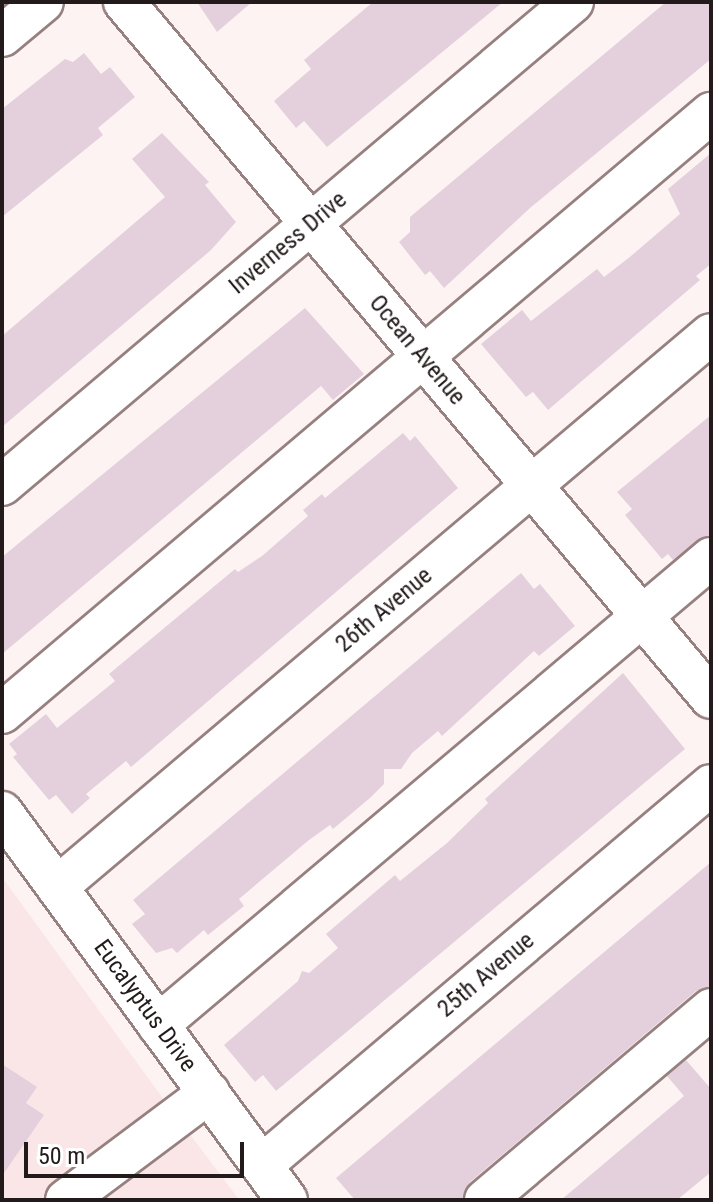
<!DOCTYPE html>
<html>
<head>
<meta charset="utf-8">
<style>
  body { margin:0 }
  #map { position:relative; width:713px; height:1202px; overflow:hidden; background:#fef3f3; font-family:"Roboto Condensed",sans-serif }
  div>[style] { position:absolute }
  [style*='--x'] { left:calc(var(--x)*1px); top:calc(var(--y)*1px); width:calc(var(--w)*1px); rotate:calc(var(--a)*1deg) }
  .built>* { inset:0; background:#fae6e6 }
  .building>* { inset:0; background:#e4d0dc }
  .roads { filter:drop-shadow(2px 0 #968080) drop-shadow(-2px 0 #968080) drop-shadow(0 2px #968080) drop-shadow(0 -2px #968080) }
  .minor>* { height:40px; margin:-20px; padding:0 20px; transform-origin:20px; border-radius:20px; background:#fff }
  span { translate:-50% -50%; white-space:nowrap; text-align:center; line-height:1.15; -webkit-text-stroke:6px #fff; paint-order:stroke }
  .street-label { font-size:24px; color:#231a1b }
  .frame { position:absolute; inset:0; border:4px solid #231a1b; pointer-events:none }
  .scale { position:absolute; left:24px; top:1142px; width:220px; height:36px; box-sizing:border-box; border:4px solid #231a1b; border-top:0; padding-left:10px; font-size:24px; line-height:28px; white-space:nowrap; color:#231a1b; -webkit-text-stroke:6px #fff; paint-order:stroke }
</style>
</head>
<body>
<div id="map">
  <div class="built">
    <div style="clip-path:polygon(2px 877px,170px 1108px,238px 1198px,2px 1200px)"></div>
  </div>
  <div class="building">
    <div style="clip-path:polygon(197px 2px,252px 2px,217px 32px)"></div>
    <div style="clip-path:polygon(373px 2px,503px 2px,327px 147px,304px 121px,296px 128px,274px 101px,311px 69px,304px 60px)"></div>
    <div style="clip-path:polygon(666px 2px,711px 2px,711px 59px,530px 208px,444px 288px,430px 271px,425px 275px,399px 242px,410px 232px,410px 217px)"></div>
    <div style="clip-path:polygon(84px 53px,101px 74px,110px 67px,135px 97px,98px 128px,103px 135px,2px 217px,2px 109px,65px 59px,73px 62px)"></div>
    <div style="clip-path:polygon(162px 133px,209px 182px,205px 185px,236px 222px,211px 250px,2px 427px,2px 336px,165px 197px,132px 159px)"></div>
    <div style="clip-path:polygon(711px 153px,711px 264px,696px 276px,700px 280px,548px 410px,533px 392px,526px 397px,481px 344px,522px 310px,531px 321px,597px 269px,604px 277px,631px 256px,680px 214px,668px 189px)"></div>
    <div style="clip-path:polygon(305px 308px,364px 374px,333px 400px,321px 386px,2px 654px,2px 557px)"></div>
    <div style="clip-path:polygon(711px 415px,710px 536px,673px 560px,668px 554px,662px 559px,625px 515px,632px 509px,617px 492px)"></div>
    <div style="clip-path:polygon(403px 433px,410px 441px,415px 436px,458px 488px,131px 767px,126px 761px,86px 794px,90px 798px,72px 814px,56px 795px,49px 800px,13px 757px,17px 754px,9px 744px,46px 714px,57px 728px,115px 681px,109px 674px,235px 569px,238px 572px,262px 556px,308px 516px,303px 510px,322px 494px,325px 498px)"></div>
    <div style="clip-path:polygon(521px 573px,534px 589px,540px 584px,575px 626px,539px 656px,534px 651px,442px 736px,438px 731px,412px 753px,401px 769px,384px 769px,384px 784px,370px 798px,333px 829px,330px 825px,309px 840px,239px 899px,244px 906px,208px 935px,204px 930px,177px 953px,172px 948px,156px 953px,132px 924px,145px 914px,133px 900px)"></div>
    <div style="clip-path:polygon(623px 673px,685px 749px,276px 1091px,263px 1075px,255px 1082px,224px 1045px,298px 981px,302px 971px,309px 973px,338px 948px,326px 934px,395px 875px,400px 881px,447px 843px,488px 803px,485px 799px)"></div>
    <div style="clip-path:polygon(711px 862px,711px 987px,696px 991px,470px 1182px,463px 1200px,355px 1200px,336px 1178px)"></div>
    <div style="clip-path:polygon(686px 1060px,711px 1089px,711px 1172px,677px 1200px,561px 1200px,684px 1096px,667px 1076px)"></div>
    <div style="clip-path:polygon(2px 1064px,37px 1087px,26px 1103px,44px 1115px,2px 1176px)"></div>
  </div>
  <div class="roads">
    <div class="minor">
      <div style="--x:124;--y:2;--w:910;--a:49.86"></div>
      <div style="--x:2;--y:36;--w:53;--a:-39.7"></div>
      <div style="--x:2;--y:485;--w:748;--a:-40.23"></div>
      <div style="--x:2;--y:713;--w:929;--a:-40.24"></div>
      <div style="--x:2;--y:812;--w:481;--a:53.7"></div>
      <div style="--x:57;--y:887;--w:856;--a:-40.22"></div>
      <div style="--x:158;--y:1025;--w:724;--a:-40.18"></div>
      <div style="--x:262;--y:1165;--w:588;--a:-40.24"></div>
      <div style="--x:66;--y:1200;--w:179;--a:-36.8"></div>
      <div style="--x:485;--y:1200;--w:296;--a:-40.2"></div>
    </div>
  </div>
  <div class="street-label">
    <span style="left:288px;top:243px;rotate:-40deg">Inverness Drive</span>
    <span style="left:417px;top:350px;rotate:50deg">Ocean Avenue</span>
    <span style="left:384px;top:610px;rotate:-40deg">26th Avenue</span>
    <span style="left:486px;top:975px;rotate:-40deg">25th Avenue</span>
    <span style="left:145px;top:1006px;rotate:54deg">Eucalyptus Drive</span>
  </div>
  <div class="frame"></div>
  <div class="scale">50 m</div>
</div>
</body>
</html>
